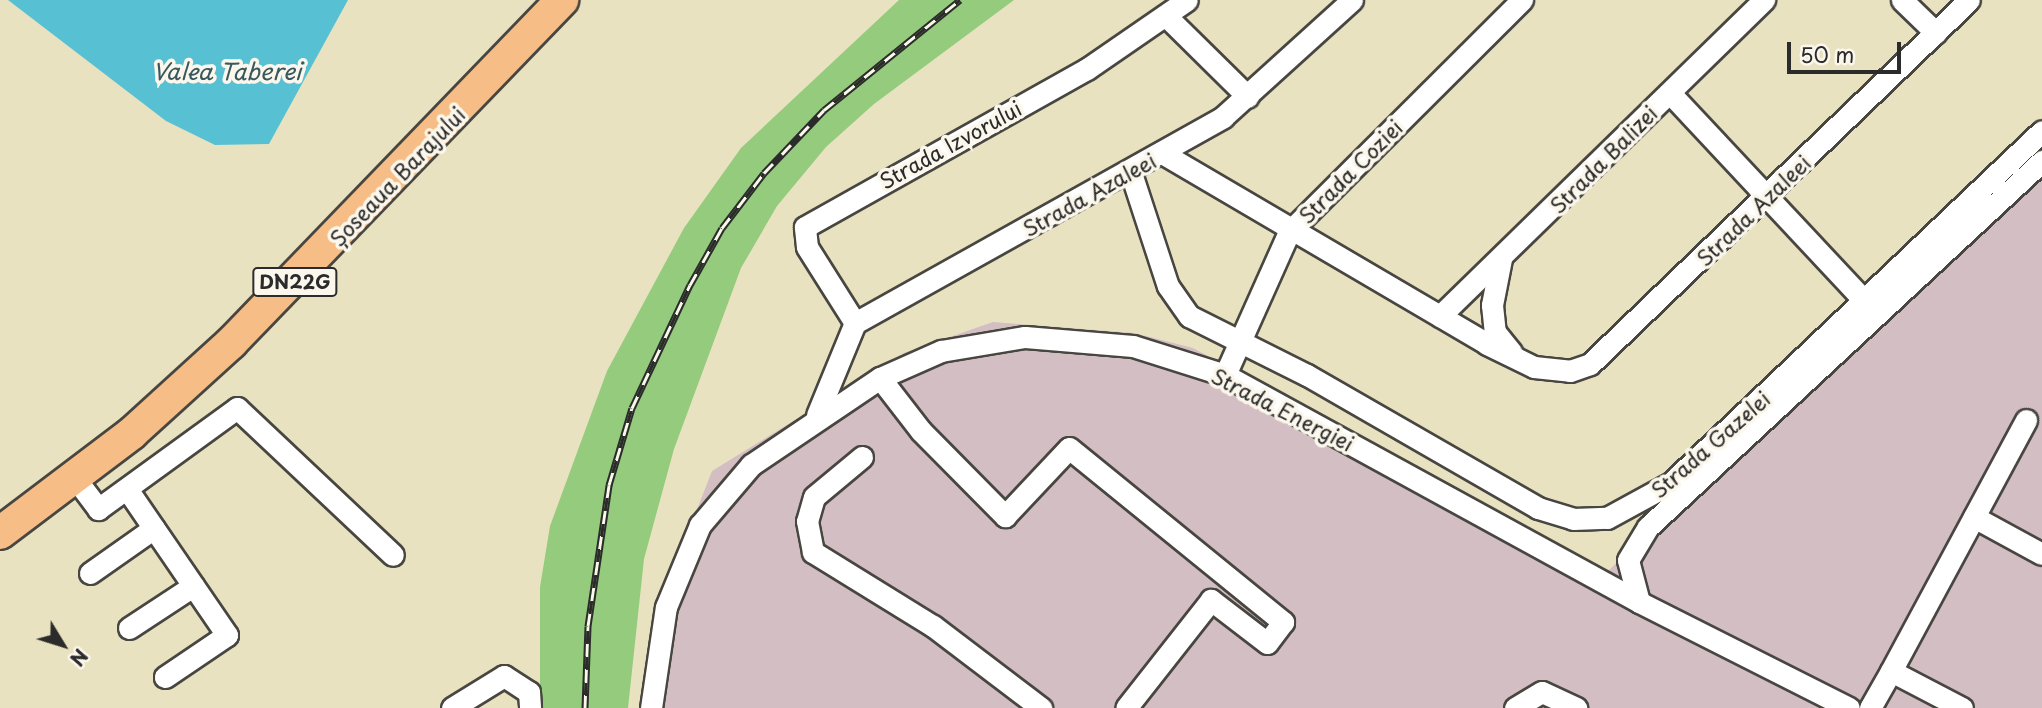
<!DOCTYPE html>
<html>
<head>
<meta charset="utf-8">
<style>
  body { margin:0 }
  #map { position:relative; width:2042px; height:708px; overflow:hidden; background:#e9e2c0; font-family:"Playpen Sans",sans-serif }
  div>[style] { position:absolute }
  [style*='--x'] { left:calc(var(--x)*1px); top:calc(var(--y)*1px); width:calc(var(--w)*1px); rotate:calc(var(--a)*1deg) }
  .industrial>* { inset:0; background:#d2bec3 }
  .green>* { inset:0; background:#94cb7d }
  .water>* { inset:0; background:#57c1d3 }
  .roads { filter:drop-shadow(2px 0 #484641) drop-shadow(-2px 0 #484641) drop-shadow(0 2px #484641) drop-shadow(0 -2px #484641) }
  .minor>* { height:21px; margin:-10.5px; padding:0 10.5px; transform-origin:10.5px; border-radius:10.5px; background:#fff }
  .highway>* { height:32px; margin:-16px; padding:0 16px; transform-origin:16px; border-radius:16px; background:#f6be86 }
  .rail>* { height:7px; margin-top:-3.5px; transform-origin:0; background:repeating-linear-gradient(90deg,#fbf7ec 0 13px,#2b2b2b 0 26px); box-sizing:border-box; border-block:2px solid #2b2b2b }
  span { translate:-50% -50%; white-space:nowrap; text-align:center; line-height:1.15; -webkit-text-stroke:7px #fbf7ec; paint-order:stroke }
  .shield-label span { padding:2px 5px; background:#fbf7ec; border:2px solid; border-radius:5px; -webkit-text-stroke-width:0 }
  .shield-label { font-size:19px; color:#2b2b2b; font-weight:700 }
  .street-label { font-size:21px; color:#2b2b2b }
  .water-label { font-size:23px; color:#38585d; font-style:italic }
  .north { position:absolute; left:28px; top:610px; width:70px; height:70px; -webkit-text-stroke:5px #fbf7ec; paint-order:stroke; rotate:128deg; font-size:19px; font-weight:700; line-height:28px; text-align:center; color:#2b2b2b }
  .north::after { content:''; display:block; margin:auto; width:24px; height:32px; background:#2b2b2b; clip-path:polygon(50% 0,100% 100%,50% 72%,0 100%) }
  .scale { position:absolute; left:1787px; top:42px; width:114px; height:32px; box-sizing:border-box; border:4px solid #2b2b2b; border-top:0; padding-left:9px; font-size:21px; line-height:24px; white-space:nowrap; color:#2b2b2b; -webkit-text-stroke:5px #fbf7ec; paint-order:stroke }
</style>
</head>
<body>
<div id="map">
  <div class="industrial">
    <div style="clip-path:polygon(2042px 165px,2042px 708px,643px 708px,659px 607px,712px 471px,904px 353px,993px 322px,1134px 333px,1193px 348px,1608px 571px)"></div>
  </div>
  <div class="green">
    <div style="clip-path:polygon(899px 0,1014px 0,874px 104px,826px 147px,777px 206px,741px 268px,674px 449px,644px 559px,628px 708px,540px 708px,540px 587px,550px 526px,607px 371px,684px 228px,741px 148px)"></div>
  </div>
  <div class="water">
    <div style="clip-path:polygon(8px 0,348px 0,269px 144px,215px 145px,166px 121px)"></div>
  </div>
  <div class="roads">
    <div class="minor">
      <div style="--x:1902;--y:0;--w:47;--a:44.1"></div>
      <div style="--x:1168;--y:18;--w:112;--a:44.6"></div>
      <div style="--x:1670;--y:93;--w:300;--a:46.9"></div>
      <div style="--x:1162;--y:153;--w:377;--a:30.4"></div>
      <div style="--x:1487;--y:344;--w:52;--a:26.1"></div>
      <div style="--x:1534;--y:367;--w:36;--a:6"></div>
      <div style="--x:1570;--y:371;--w:21;--a:-19"></div>
      <div style="--x:1590;--y:364;--w:525;--a:-43.84"></div>
      <div style="--x:1130;--y:170;--w:122;--a:71.9"></div>
      <div style="--x:1168;--y:286;--w:37;--a:55"></div>
      <div style="--x:1189;--y:316;--w:132;--a:26.6"></div>
      <div style="--x:1307;--y:375;--w:267;--a:29.9"></div>
      <div style="--x:1538;--y:508;--w:37;--a:17"></div>
      <div style="--x:1573;--y:519;--w:34;--a:-2"></div>
      <div style="--x:1607;--y:518;--w:73;--a:-28.7"></div>
      <div style="--x:1671;--y:483;--w:511;--a:-43.49"></div>
      <div style="--x:1501;--y:259;--w:47;--a:101.1"></div>
      <div style="--x:1492;--y:305;--w:27;--a:84"></div>
      <div style="--x:1495;--y:332;--w:26;--a:51"></div>
      <div style="--x:1440;--y:316;--w:453;--a:-44.3"></div>
      <div style="--x:855;--y:323;--w:90;--a:-122.3"></div>
      <div style="--x:807;--y:247;--w:20;--a:-96"></div>
      <div style="--x:805;--y:227;--w:323;--a:-29.3"></div>
      <div style="--x:1087;--y:69;--w:121;--a:-34.6"></div>
      <div style="--x:1225;--y:375;--w:157;--a:-65.9"></div>
      <div style="--x:1289;--y:232;--w:329;--a:-44.9"></div>
      <div style="--x:880;--y:378;--w:67;--a:52.3"></div>
      <div style="--x:921;--y:431;--w:120;--a:45.3"></div>
      <div style="--x:1005;--y:516;--w:93;--a:-46.7"></div>
      <div style="--x:1069;--y:448;--w:276;--a:39.1"></div>
      <div style="--x:1283;--y:622;--w:26;--a:127"></div>
      <div style="--x:1267;--y:643;--w:71;--a:-142.5"></div>
      <div style="--x:1211;--y:600;--w:137;--a:128.2"></div>
      <div style="--x:817;--y:415;--w:100;--a:-67.6"></div>
      <div style="--x:855;--y:323;--w:422;--a:-29.2"></div>
      <div style="--x:1223;--y:117;--w:174;--a:-42.2"></div>
      <div style="--x:862;--y:457;--w:62;--a:140.2"></div>
      <div style="--x:814;--y:497;--w:25;--a:106"></div>
      <div style="--x:807;--y:521;--w:32;--a:79"></div>
      <div style="--x:813;--y:552;--w:141;--a:31.7"></div>
      <div style="--x:933;--y:626;--w:136;--a:37.2"></div>
      <div style="--x:75;--y:478;--w:39;--a:53"></div>
      <div style="--x:98;--y:509;--w:172;--a:-36"></div>
      <div style="--x:237;--y:408;--w:214;--a:43.3"></div>
      <div style="--x:127;--y:489;--w:177;--a:55.6"></div>
      <div style="--x:227;--y:635;--w:75;--a:145.9"></div>
      <div style="--x:1974;--y:517;--w:77;--a:28.6"></div>
      <div style="--x:90;--y:573;--w:78;--a:-35.1"></div>
      <div style="--x:1639;--y:602;--w:43;--a:-104.7"></div>
      <div style="--x:1628;--y:560;--w:39;--a:-59"></div>
      <div style="--x:1648;--y:527;--w:538;--a:-42.89"></div>
      <div style="--x:129;--y:628;--w:77;--a:-33.3"></div>
      <div style="--x:1891;--y:671;--w:285;--a:-61.7"></div>
      <div style="--x:452;--y:708;--w:61;--a:-31.6"></div>
      <div style="--x:504;--y:676;--w:30;--a:33"></div>
      <div style="--x:529;--y:692;--w:16;--a:86"></div>
      <div style="--x:651;--y:708;--w:102;--a:-81.6"></div>
      <div style="--x:666;--y:607;--w:89;--a:-67.5"></div>
      <div style="--x:700;--y:525;--w:79;--a:-49.6"></div>
      <div style="--x:751;--y:465;--w:156;--a:-34"></div>
      <div style="--x:880;--y:378;--w:67;--a:-23.9"></div>
      <div style="--x:941;--y:351;--w:85;--a:-9.5"></div>
      <div style="--x:1025;--y:337;--w:108;--a:4.8"></div>
      <div style="--x:1133;--y:346;--w:96;--a:17.5"></div>
      <div style="--x:1225;--y:375;--w:472;--a:28.7"></div>
      <div style="--x:1639;--y:602;--w:235;--a:26.8"></div>
      <div style="--x:1515;--y:708;--w:31;--a:-31"></div>
      <div style="--x:1542;--y:692;--w:38;--a:25"></div>
      <div style="--x:1870;--y:708;--w:43;--a:-60.4"></div>
      <div style="--x:1891;--y:671;--w:80;--a:27.5"></div>
    </div>
    <div class="highway">
      <div style="--x:0;--y:533;--w:166;--a:-37.1"></div>
      <div style="--x:132;--y:433;--w:134;--a:-42.3"></div>
      <div style="--x:231;--y:343;--w:477;--a:-46"></div>
    </div>
  </div>
  <div class="rail">
    <div style="--x:585;--y:708;--w:82;--a:-87.9"></div>
    <div style="--x:588;--y:626;--w:143;--a:-81.5"></div>
    <div style="--x:609;--y:485;--w:80;--a:-73.4"></div>
    <div style="--x:632;--y:408;--w:136;--a:-64.8"></div>
    <div style="--x:690;--y:285;--w:65;--a:-60.7"></div>
    <div style="--x:722;--y:228;--w:69;--a:-52.6"></div>
    <div style="--x:764;--y:173;--w:87;--a:-46.4"></div>
    <div style="--x:824;--y:110;--w:175;--a:-39"></div>
  </div>
  <div class="shield-label">
    <span style="left:295px;top:282px">DN22G</span>
  </div>
  <div class="street-label">
    <span style="left:950px;top:144px;rotate:-29deg">Strada Izvorului</span>
    <span style="left:1603px;top:159px;rotate:-45deg">Strada Balizei</span>
    <span style="left:1350px;top:171px;rotate:-45deg">Strada Coziei</span>
    <span style="left:397px;top:176px;rotate:-46deg">Șoseaua Barajului</span>
    <span style="left:1089px;top:194px;rotate:-29deg">Strada Azaleei</span>
    <span style="left:1753px;top:210px;rotate:-44deg">Strada Azaleei</span>
    <span style="left:1283px;top:409px;rotate:27deg">Strada Energiei</span>
    <span style="left:1710px;top:444px;rotate:-41deg">Strada Gazelei</span>
  </div>
  <div class="water-label">
    <span style="left:227px;top:71px">Valea Taberei</span>
  </div>
  <div class="north">N</div>
  <div class="scale">50 m</div>
</div>
</body>
</html>
